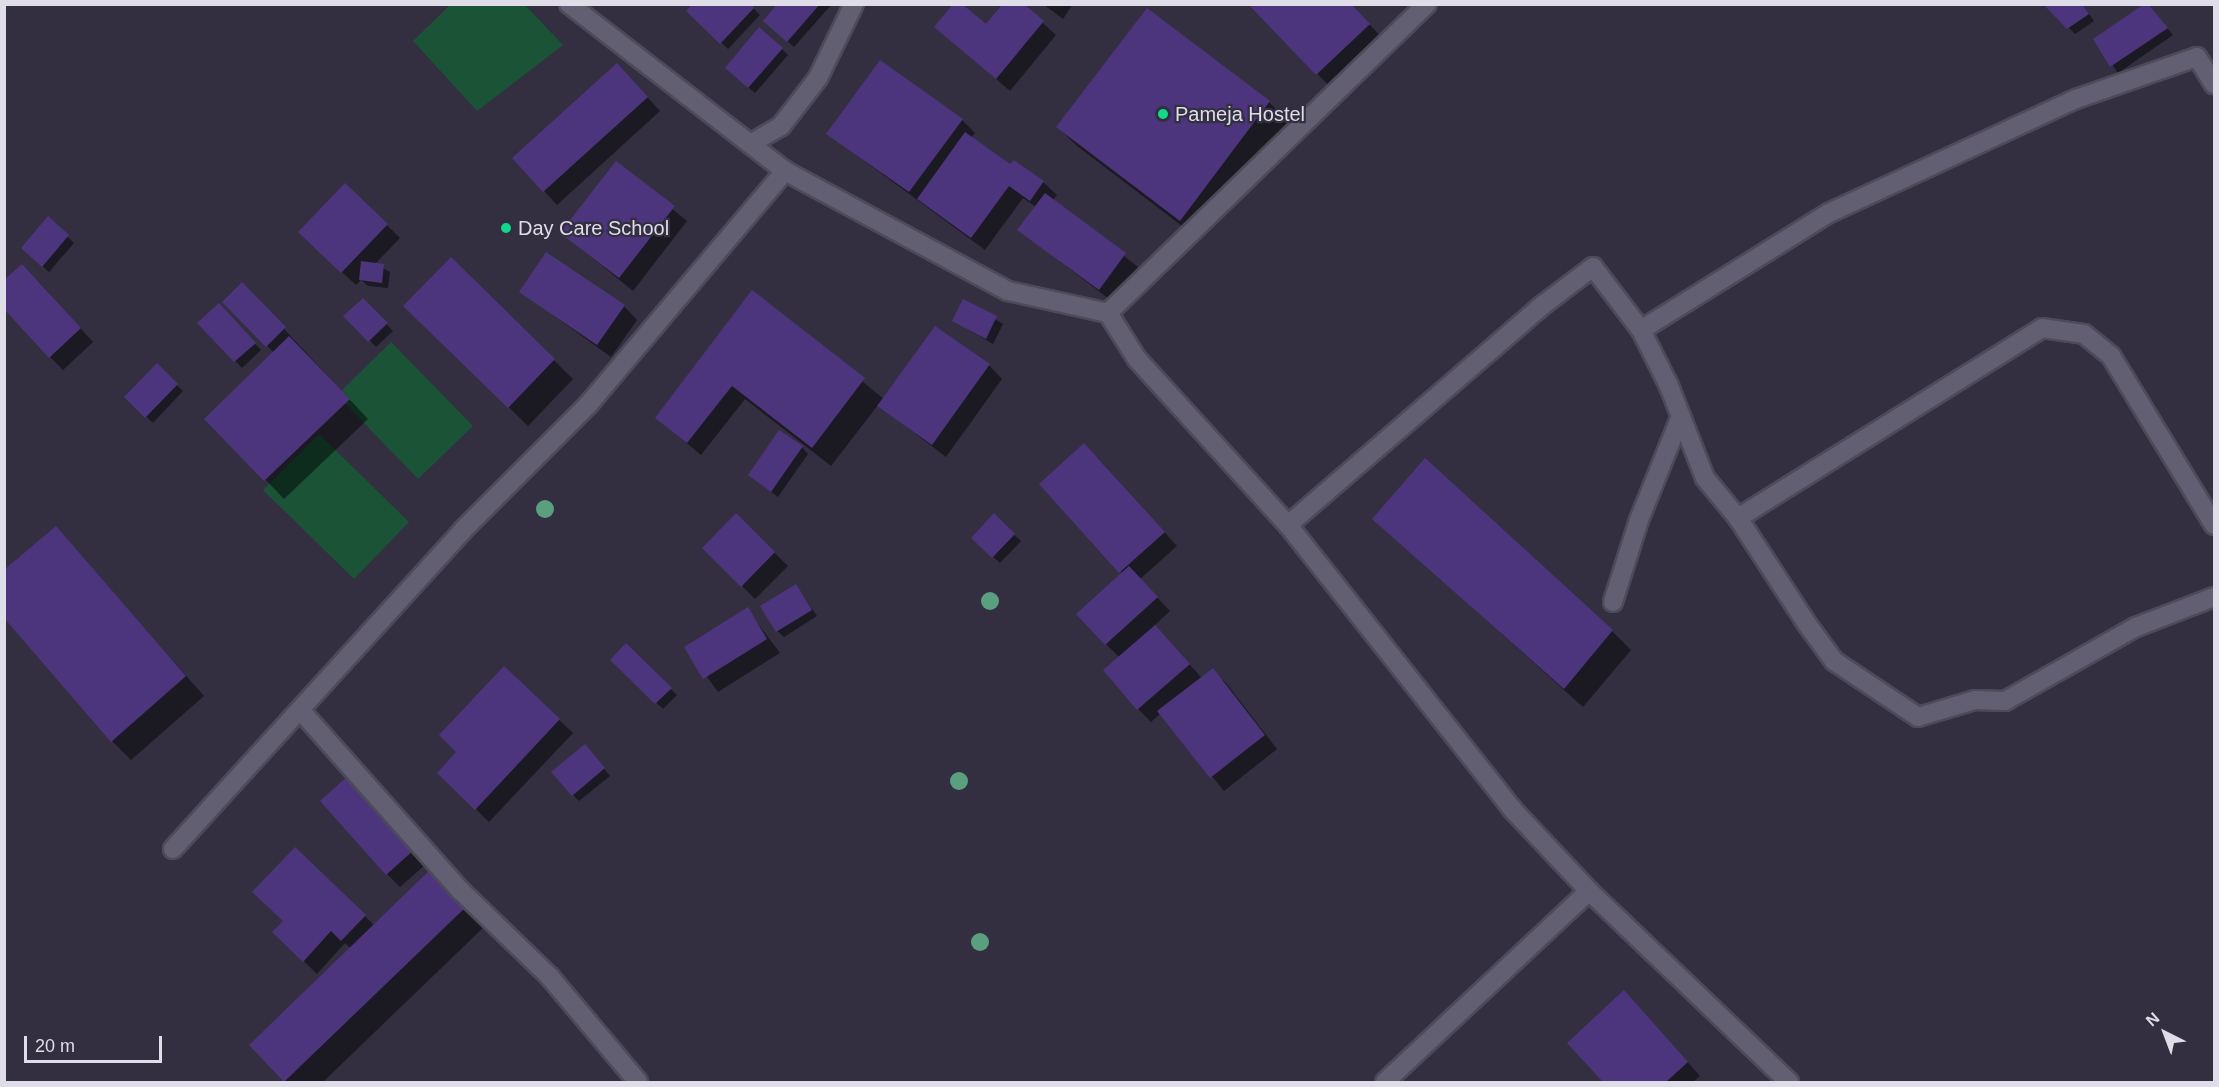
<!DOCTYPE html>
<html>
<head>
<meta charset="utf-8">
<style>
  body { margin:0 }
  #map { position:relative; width:2219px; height:1087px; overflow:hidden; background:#332f40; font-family:Helvetica,sans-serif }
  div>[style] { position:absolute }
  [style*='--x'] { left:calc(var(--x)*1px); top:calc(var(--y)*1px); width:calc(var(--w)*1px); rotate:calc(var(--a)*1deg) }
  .green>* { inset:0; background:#1b5337 }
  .shadow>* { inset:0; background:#0007 }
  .building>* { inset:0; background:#4d357e }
  .roads { filter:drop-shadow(2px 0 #4e4a59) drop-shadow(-2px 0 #4e4a59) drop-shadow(0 2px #4e4a59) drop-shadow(0 -2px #4e4a59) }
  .minor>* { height:18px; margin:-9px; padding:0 9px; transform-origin:9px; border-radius:9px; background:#635f72 }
  .trees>* { width:18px; height:18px; margin:-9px; border-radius:50%; background:#5b9f81 }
  .dots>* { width:16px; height:16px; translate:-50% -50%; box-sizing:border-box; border:3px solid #332f40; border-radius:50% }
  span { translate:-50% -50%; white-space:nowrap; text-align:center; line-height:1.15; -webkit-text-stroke:4.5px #332f40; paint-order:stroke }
  .poi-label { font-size:20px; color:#dfdde8 }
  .left { translate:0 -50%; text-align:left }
  .frame { position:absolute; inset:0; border:6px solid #dfdde8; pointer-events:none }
  .north { position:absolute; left:2135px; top:1003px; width:60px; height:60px; -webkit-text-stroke:4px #332f40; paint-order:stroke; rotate:318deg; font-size:16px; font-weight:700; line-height:24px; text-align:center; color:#dfdde8 }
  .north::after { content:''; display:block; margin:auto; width:21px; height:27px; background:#dfdde8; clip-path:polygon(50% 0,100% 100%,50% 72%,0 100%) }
  .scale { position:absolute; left:24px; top:1036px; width:138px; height:27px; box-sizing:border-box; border:3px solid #dfdde8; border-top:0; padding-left:8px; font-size:18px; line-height:21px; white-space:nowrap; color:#dfdde8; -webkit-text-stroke:4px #332f40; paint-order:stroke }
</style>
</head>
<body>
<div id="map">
  <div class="green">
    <div style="clip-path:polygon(524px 4px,563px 45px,477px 111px,413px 41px,450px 5px)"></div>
    <div style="clip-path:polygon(391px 342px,473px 426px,418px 479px,337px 395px)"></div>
    <div style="clip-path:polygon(319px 434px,409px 522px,354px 579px,263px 490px)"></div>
  </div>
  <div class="shadow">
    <div style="clip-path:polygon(749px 4px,760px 15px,728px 49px,688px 11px)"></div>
    <div style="clip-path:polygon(779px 4px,832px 4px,794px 47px,771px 27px)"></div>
    <div style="clip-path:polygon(1001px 4px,1022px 4px,1056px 35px,1010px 91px,936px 27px,986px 26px)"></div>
    <div style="clip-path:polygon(1043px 4px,1073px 4px,1063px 19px)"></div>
    <div style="clip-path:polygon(1250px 4px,1350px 4px,1388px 44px,1336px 93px)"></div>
    <div style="clip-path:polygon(2045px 4px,2082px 4px,2094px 21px,2075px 34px)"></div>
    <div style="clip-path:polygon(1147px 10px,1269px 102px,1288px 122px,1199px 239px,1077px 146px,1058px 127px)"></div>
    <div style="clip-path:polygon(2153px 11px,2173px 35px,2118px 73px,2095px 40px)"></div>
    <div style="clip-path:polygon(782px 49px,788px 55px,755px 93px,733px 74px)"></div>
    <div style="clip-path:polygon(631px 79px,660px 111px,557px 205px,544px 191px)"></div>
    <div style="clip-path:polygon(962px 120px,975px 133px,971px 138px,1010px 166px,1043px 182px,1057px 195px,1053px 200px,1138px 267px,1113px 302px,1019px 230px,1036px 207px,1023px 198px,985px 250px,828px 134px)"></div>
    <div style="clip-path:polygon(616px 163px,687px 221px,633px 291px,562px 233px)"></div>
    <div style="clip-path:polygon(48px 218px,74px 243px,49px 272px,29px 254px)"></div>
    <div style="clip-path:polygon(387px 225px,400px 238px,375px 264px,390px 272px,388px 288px,368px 286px,361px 280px,356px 285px,313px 245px)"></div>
    <div style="clip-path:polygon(451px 259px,573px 379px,528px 426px,405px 306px)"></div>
    <div style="clip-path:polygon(36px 279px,93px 342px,63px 370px,50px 357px)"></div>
    <div style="clip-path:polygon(242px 284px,368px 419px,284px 499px,207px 419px,274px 353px,224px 302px)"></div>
    <div style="clip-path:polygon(521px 292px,624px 306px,637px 320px,611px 357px)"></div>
    <div style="clip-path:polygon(752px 292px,884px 399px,989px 365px,1002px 379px,946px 457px,878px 405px,831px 466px,745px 399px,701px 455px,657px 418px)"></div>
    <div style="clip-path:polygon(363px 300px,393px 331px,376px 347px,346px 316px)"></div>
    <div style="clip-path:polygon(964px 301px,1003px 324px,993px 344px,954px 321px)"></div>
    <div style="clip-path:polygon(225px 312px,261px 350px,242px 368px,199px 323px)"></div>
    <div style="clip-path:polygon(157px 366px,183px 391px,153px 423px,126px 397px)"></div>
    <div style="clip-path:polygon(802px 447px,808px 454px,778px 497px,750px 475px)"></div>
    <div style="clip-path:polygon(1098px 458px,1177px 546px,1140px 579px,1170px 611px,1154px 626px,1202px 678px,1212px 670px,1226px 683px,1277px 749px,1224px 791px,1161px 713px,1151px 722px,1138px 709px,1119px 657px,1106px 644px,1123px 574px,1041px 484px)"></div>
    <div style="clip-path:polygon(736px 515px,788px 566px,755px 599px,704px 548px)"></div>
    <div style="clip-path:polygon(994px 516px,1021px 541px,1000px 563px,973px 538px)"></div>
    <div style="clip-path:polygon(1374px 519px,1612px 631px,1631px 650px,1583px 707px)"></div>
    <div style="clip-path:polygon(56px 528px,204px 696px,131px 760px,112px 741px)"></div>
    <div style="clip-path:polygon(796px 586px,817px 616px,784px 637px,777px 631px)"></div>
    <div style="clip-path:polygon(747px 609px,780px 653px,718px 692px,686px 648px)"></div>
    <div style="clip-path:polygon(626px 645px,677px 695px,663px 709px,612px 660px)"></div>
    <div style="clip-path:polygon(504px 668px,573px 733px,489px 822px,439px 773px,458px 752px)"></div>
    <div style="clip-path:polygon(591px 752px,610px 776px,579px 801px,573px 795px)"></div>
    <div style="clip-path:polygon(350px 776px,427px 863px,400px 887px,387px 874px)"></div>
    <div style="clip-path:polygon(295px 849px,375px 926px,451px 889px,486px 925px,323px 1082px,287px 1082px,251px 1045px,351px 949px,345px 943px,317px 974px,274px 932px,285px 922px)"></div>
    <div style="clip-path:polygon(1637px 1006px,1700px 1076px,1693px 1082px,1605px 1082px,1569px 1044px)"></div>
  </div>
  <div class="building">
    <div style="clip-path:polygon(692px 4px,751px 4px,754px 8px,720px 44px,686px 11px)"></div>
    <div style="clip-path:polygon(777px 4px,820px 4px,787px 42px,763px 21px)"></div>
    <div style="clip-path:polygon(953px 4px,962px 4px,986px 24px,1002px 4px,1024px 4px,1044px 21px,996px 79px,934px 27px)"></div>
    <div style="clip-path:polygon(1248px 4px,1351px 4px,1370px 24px,1316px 75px)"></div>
    <div style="clip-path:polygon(2043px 4px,2082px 4px,2089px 14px,2067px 29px)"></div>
    <div style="clip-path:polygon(2144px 4px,2148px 4px,2168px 28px,2110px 67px,2093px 39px)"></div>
    <div style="clip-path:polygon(1147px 8px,1270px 101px,1180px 221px,1056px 127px)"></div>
    <div style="clip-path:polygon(759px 27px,783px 48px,748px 88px,725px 68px)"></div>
    <div style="clip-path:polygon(880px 60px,963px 119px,909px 192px,826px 134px)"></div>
    <div style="clip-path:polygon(617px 63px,648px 97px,543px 192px,512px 158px)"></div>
    <div style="clip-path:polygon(965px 132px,1010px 164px,1014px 160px,1044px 181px,1030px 201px,1009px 186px,971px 238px,917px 199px)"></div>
    <div style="clip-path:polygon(616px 161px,675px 206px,619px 278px,560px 233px)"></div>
    <div style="clip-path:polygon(345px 183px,388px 224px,341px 273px,298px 232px)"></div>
    <div style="clip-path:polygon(1045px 193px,1126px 253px,1099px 290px,1017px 230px)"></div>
    <div style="clip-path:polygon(48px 216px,69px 235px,42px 267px,21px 248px)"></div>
    <div style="clip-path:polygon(546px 252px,625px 305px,597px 345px,519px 292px)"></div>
    <div style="clip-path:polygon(451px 257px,555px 359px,508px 408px,403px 306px)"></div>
    <div style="clip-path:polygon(361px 261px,384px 264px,382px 283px,359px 280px)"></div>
    <div style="clip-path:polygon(22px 264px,81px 328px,49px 358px,4px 309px,4px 280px)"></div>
    <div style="clip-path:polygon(242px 282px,286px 327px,266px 347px,222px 302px)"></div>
    <div style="clip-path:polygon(752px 290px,865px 378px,812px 448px,732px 386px,687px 443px,655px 418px)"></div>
    <div style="clip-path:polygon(363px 298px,388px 323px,368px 342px,343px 316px)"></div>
    <div style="clip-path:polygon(963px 299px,997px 316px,986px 339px,952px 321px)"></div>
    <div style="clip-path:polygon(219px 303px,256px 343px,234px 362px,197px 323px)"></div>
    <div style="clip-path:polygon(935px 326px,990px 364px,932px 445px,877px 406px)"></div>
    <div style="clip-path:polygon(289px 336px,350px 399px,264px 481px,204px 419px)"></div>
    <div style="clip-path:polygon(157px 363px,178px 384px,145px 418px,124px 397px)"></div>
    <div style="clip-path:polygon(779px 430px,803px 446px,771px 492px,748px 475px)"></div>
    <div style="clip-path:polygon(1084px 443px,1165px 532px,1119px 573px,1039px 484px)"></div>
    <div style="clip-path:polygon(1425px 458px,1613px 630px,1564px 689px,1372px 519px)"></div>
    <div style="clip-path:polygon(736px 513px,775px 552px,741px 587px,702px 548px)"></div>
    <div style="clip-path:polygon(994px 513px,1015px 534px,992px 558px,971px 538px)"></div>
    <div style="clip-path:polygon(56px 526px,186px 676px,111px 742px,4px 618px,4px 570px)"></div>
    <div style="clip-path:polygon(1129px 566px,1158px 597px,1105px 645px,1076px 614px)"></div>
    <div style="clip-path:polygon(796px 584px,812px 610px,776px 632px,760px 606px)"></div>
    <div style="clip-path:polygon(748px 607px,767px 639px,703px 679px,684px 647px)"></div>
    <div style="clip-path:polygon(1155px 625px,1190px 664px,1137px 710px,1103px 670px)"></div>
    <div style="clip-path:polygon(626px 643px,672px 688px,655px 704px,610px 660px)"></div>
    <div style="clip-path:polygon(504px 666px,560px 719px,475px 810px,437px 773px,456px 752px,439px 735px)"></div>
    <div style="clip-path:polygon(1213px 668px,1265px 735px,1210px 778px,1157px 711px)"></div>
    <div style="clip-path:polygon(585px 744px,605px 768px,572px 796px,551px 772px)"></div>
    <div style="clip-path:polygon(350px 774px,415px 849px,386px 875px,320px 801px)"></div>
    <div style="clip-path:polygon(295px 847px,366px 915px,341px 941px,331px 931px,303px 962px,272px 932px,283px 921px,252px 892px)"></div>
    <div style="clip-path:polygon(432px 868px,468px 905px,284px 1082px,249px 1045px)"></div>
    <div style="clip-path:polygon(1624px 990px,1688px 1062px,1666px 1082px,1603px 1082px,1567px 1043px)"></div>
  </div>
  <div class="roads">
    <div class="minor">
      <div style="--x:569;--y:4;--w:273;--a:37.7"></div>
      <div style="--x:785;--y:171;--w:253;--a:28.3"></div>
      <div style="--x:1008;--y:291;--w:102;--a:12.4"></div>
      <div style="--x:1108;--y:313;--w:444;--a:-44.1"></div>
      <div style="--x:750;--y:144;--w:36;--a:-30"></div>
      <div style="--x:781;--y:126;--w:61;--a:-52.4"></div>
      <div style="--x:818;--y:78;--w:82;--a:-64.1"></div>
      <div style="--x:1108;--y:313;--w:54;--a:57.8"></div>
      <div style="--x:1137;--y:359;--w:224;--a:47.7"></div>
      <div style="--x:1288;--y:525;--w:362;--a:51.7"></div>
      <div style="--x:1512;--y:809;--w:112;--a:46.8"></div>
      <div style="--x:1589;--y:891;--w:277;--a:43.7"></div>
      <div style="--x:1641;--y:330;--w:221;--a:-31.9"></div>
      <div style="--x:1829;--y:213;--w:272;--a:-24.8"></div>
      <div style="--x:2076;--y:99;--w:128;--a:-19.1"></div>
      <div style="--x:2197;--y:57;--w:32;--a:58"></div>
      <div style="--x:1738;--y:518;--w:358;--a:-32"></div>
      <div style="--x:2042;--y:328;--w:42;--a:8.1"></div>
      <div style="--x:2084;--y:334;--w:35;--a:39"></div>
      <div style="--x:2111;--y:356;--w:198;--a:58.6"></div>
      <div style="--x:1288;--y:525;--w:332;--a:-40.8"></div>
      <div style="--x:1539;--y:308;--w:68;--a:-37.2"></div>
      <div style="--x:1593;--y:267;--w:79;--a:52.7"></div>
      <div style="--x:1641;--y:330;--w:63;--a:63.4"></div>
      <div style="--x:1669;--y:386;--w:99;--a:68.6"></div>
      <div style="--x:1705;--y:478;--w:52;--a:50.5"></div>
      <div style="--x:1738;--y:518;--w:126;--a:56.9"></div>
      <div style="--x:1807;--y:624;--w:46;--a:53.9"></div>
      <div style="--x:1834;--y:661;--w:101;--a:33.7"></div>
      <div style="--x:1918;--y:717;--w:59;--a:-16.6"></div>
      <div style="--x:1975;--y:700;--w:30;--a:2"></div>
      <div style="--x:2005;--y:701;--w:150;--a:-29.5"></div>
      <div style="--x:2136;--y:627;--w:84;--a:-21"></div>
      <div style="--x:1613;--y:602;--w:86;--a:-72.4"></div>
      <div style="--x:1639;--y:520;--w:112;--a:-68"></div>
      <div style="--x:301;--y:711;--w:241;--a:48.4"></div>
      <div style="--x:461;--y:891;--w:124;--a:44"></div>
      <div style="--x:550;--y:977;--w:137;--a:50"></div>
      <div style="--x:173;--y:849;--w:431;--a:-47.7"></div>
      <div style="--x:463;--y:530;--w:177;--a:-45"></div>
      <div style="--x:588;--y:405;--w:306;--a:-49.9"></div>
      <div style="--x:1385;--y:1082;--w:279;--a:-43.1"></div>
    </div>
  </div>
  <div class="trees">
    <div style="left:545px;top:509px"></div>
    <div style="left:990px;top:601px"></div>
    <div style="left:959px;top:781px"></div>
    <div style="left:980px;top:942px"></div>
  </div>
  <div class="dots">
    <div style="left:1163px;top:114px;background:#10d98a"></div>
    <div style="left:506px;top:228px;background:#10d98a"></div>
  </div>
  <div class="poi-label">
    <span class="left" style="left:1175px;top:114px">Pameja Hostel</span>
    <span class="left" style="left:518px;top:228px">Day Care School</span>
  </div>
  <div class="frame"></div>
  <div class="north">N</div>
  <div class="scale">20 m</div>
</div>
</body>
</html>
